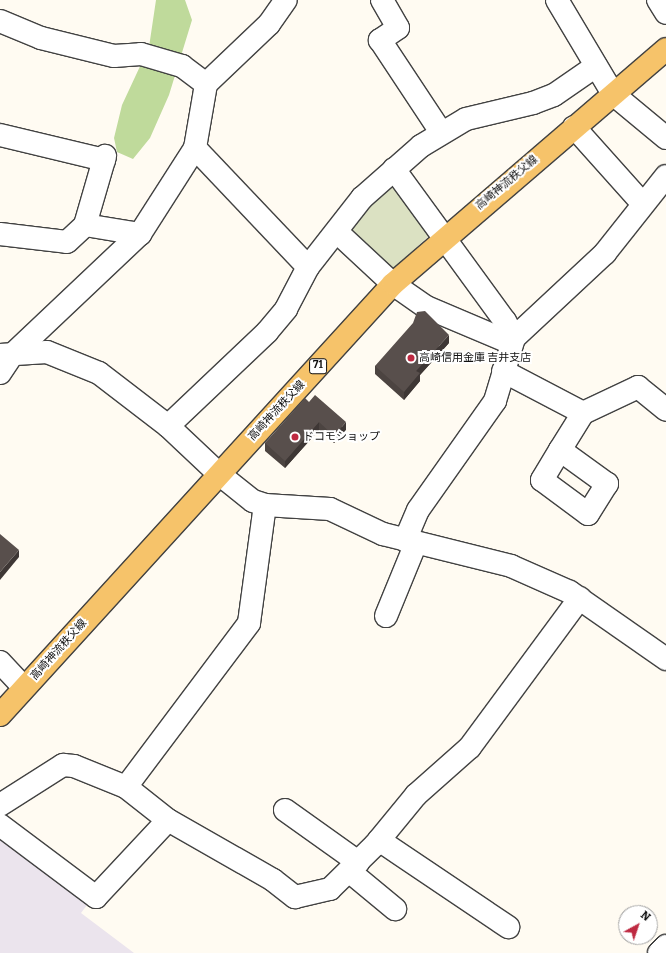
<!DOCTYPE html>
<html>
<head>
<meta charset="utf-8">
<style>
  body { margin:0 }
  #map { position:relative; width:666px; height:953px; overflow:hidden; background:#fffbf2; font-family:Bitter,"Noto Sans JP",serif }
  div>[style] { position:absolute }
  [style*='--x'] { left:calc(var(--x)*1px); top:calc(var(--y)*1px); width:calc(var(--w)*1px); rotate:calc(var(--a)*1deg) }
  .industrial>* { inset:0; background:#ebe4ed }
  .forest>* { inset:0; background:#bfda9b }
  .cemetery>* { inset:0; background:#dbe1c2 }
  .roads { filter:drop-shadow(1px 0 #424242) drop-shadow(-1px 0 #424242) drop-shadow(0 1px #424242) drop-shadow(0 -1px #424242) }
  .minor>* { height:22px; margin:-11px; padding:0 11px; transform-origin:11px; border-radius:11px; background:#fff }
  .major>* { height:22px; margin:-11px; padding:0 11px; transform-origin:11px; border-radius:11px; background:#f6c36a }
  .wall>* { inset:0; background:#4c4441 }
  .shaded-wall>* { inset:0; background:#3e3735 }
  .building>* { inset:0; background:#584f4c }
  .dots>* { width:11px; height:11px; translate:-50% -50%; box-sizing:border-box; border:2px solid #fff; border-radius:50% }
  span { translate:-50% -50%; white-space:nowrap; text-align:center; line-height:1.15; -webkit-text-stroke:4px #fff; paint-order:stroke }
  .shield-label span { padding:1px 3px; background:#fff; border:1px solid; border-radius:3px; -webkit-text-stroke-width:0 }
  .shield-label { font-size:10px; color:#0f0f0f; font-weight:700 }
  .street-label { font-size:11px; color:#0f0f0f }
  .poi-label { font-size:11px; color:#0f0f0f }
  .left { translate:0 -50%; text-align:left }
  .north { position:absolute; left:618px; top:905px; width:40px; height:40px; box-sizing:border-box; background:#fff; border:1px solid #9f9f9f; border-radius:50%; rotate:40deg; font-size:11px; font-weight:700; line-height:16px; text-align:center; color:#0f0f0f }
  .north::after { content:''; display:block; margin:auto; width:14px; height:18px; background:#be2941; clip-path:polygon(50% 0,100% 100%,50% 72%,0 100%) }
</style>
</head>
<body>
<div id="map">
  <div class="industrial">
    <div style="clip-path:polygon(0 837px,87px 905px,81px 913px,134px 953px,0 953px)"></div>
  </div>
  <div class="forest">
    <div style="clip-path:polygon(156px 0,185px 0,192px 20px,169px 95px,150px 138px,133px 159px,117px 152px,114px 138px,122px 105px,149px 47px)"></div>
  </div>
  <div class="cemetery">
    <div style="clip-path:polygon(389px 179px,434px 231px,389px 273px,344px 230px)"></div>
  </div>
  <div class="roads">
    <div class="minor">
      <div style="--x:382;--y:0;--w:32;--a:60"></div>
      <div style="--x:398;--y:28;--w:22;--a:146"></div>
      <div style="--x:380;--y:40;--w:110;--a:56.5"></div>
      <div style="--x:557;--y:0;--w:109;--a:59.2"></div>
      <div style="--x:613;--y:94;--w:69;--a:39.7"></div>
      <div style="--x:658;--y:0;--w:15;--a:58"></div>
      <div style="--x:0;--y:21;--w:44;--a:22.5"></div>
      <div style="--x:41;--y:38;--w:75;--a:13.9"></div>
      <div style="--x:114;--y:56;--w:27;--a:-4"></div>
      <div style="--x:141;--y:54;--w:43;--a:16.3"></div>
      <div style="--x:182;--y:66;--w:30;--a:37"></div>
      <div style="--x:574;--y:127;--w:102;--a:48.2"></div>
      <div style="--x:0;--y:135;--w:107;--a:13.5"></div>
      <div style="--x:195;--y:148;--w:164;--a:46.5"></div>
      <div style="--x:394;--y:169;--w:188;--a:53.9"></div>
      <div style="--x:505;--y:321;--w:19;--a:62"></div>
      <div style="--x:514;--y:338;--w:66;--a:106.8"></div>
      <div style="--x:495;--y:401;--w:133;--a:125.2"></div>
      <div style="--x:418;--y:510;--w:33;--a:113"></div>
      <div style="--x:85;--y:225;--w:56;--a:9.3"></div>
      <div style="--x:337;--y:232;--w:76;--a:42.9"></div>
      <div style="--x:393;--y:284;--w:40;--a:34.9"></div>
      <div style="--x:426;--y:307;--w:87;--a:23"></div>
      <div style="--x:506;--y:341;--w:9;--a:-21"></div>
      <div style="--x:514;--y:338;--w:125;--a:-43"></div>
      <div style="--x:605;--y:253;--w:98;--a:-51.6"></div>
      <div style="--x:0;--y:234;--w:67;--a:6.8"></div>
      <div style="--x:67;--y:242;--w:25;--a:-43"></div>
      <div style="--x:85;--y:225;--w:72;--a:-73.8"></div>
      <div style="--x:0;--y:355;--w:47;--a:-3.7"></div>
      <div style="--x:47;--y:352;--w:56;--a:22"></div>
      <div style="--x:99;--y:373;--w:87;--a:37.5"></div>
      <div style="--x:168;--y:426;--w:70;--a:43.3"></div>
      <div style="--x:219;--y:474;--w:43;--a:38.5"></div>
      <div style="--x:253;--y:501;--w:13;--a:18"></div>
      <div style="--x:265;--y:505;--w:65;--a:3.5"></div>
      <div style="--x:330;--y:509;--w:59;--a:25.3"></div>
      <div style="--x:383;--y:534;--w:132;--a:14"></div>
      <div style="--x:511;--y:566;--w:64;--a:23.8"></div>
      <div style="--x:570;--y:592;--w:117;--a:34.9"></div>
      <div style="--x:503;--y:371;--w:90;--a:27.7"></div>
      <div style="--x:583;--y:413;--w:44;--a:121.9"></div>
      <div style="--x:560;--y:450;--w:35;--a:121"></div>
      <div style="--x:542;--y:480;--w:57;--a:36.5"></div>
      <div style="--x:588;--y:514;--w:36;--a:-58"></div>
      <div style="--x:607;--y:484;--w:58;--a:-144.1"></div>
      <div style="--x:0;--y:373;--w:23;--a:-56"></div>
      <div style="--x:13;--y:354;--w:175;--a:-43.4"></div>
      <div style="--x:140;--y:234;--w:102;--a:-57.4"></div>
      <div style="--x:195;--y:148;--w:65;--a:-80.2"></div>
      <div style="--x:206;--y:84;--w:87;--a:-43.6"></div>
      <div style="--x:269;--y:24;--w:29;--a:-55"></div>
      <div style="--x:583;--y:413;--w:61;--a:-25.3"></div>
      <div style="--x:638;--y:387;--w:36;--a:39"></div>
      <div style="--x:168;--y:426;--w:137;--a:-43.5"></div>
      <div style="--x:267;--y:332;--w:30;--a:-50"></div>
      <div style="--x:286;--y:309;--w:47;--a:-62.4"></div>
      <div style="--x:308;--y:267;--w:88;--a:-52"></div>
      <div style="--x:362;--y:198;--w:79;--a:-41.4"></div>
      <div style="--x:421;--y:146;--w:52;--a:-31"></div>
      <div style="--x:466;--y:119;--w:69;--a:-13.4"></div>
      <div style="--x:533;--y:103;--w:22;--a:-21"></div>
      <div style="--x:554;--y:95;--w:51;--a:-34.6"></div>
      <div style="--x:386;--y:616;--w:79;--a:-67.7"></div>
      <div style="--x:0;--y:662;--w:35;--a:47"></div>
      <div style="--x:126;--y:787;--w:205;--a:-53.1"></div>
      <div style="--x:249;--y:623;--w:119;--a:-82.3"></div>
      <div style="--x:0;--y:805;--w:75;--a:-32.4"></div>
      <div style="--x:63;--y:765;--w:11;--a:5"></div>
      <div style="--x:74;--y:766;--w:56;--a:22"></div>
      <div style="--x:126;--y:787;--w:53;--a:38.2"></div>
      <div style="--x:168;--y:820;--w:121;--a:29.7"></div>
      <div style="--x:273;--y:880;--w:28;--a:38"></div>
      <div style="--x:295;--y:897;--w:36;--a:-13"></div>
      <div style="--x:330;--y:889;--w:63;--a:-44.4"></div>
      <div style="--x:375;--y:845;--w:65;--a:-50.6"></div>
      <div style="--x:416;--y:795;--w:72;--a:-41.6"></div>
      <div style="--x:470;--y:747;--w:185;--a:-53.6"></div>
      <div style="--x:285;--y:810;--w:90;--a:35.5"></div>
      <div style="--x:0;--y:825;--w:120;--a:36.9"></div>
      <div style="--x:96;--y:897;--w:105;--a:-46.9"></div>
      <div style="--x:379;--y:840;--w:156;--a:34"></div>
      <div style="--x:349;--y:871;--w:60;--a:39.6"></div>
      <div style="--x:659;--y:953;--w:10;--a:-45"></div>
    </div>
    <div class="major">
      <div style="--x:0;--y:715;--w:583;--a:-47.64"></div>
      <div style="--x:393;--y:284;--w:360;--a:-40.7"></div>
    </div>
  </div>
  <div class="wall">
    <div style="clip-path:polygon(449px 343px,420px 375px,420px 381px,404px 400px,375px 374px,375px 366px)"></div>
    <div style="clip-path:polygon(309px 402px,346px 430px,334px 443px,319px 430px,285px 468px,265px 451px,265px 443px)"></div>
  </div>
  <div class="shaded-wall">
    <div style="clip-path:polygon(449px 335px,449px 343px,420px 375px,420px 381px,404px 400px,404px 392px,416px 371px)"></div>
    <div style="clip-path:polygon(319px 422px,319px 430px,285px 468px,285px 461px)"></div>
    <div style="clip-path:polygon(346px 422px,346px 430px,334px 443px,334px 436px)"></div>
    <div style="clip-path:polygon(19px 550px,19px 557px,0 580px,0 572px)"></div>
  </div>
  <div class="building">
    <div style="clip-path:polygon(425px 311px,449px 335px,416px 371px,420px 373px,404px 392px,375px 366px,413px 323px,417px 312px)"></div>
    <div style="clip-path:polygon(315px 395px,346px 422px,334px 436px,319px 422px,285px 461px,265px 443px,305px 398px,309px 402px)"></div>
    <div style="clip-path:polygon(0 534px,19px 550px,0 572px)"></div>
  </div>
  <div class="dots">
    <div style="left:411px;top:358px;background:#be2941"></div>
    <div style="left:295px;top:437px;background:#be2941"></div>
  </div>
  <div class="shield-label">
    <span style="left:318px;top:366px">71</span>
  </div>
  <div class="street-label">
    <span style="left:507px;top:183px;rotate:-40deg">高崎神流秩父線</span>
    <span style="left:277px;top:411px;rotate:-47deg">高崎神流秩父線</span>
    <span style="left:59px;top:650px;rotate:-48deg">高崎神流秩父線</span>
  </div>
  <div class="poi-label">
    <span class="left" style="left:419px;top:358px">高崎信用金庫 吉井支店</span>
    <span class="left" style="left:303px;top:437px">ドコモショップ</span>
  </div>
  <div class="north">N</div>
</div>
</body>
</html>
